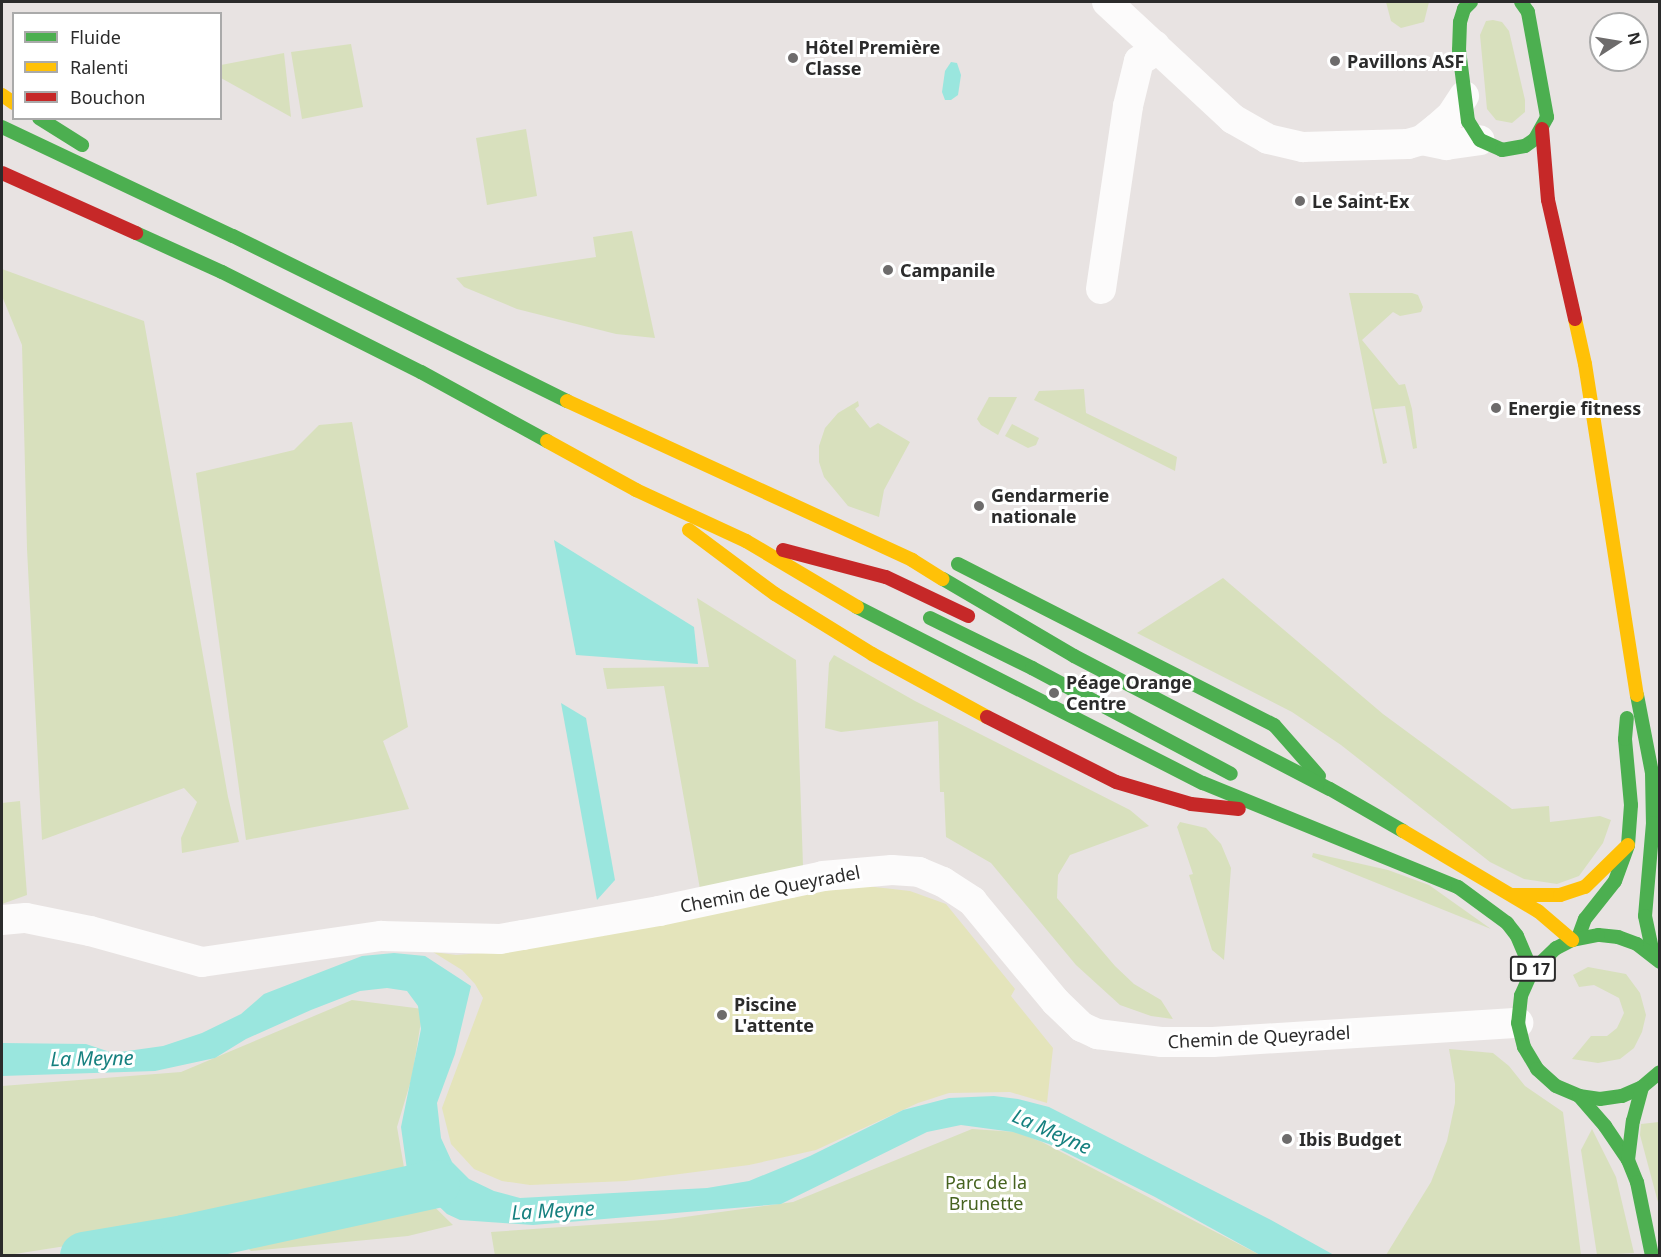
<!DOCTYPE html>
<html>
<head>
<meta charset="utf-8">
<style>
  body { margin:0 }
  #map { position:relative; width:1661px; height:1257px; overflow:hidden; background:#e8e3e2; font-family:"Noto Sans",sans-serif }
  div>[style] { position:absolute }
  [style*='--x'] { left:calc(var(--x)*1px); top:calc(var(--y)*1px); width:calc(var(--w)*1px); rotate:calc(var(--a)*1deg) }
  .green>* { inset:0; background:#d8e0bd }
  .pitch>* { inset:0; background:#e4e4bb }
  .water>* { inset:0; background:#9ae6de }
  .river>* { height:48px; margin:-24px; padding:0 24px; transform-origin:24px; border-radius:24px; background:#9ae6de }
  .street>* { height:30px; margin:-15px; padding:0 15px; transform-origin:15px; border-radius:15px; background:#fcfbfb }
  .fast>* { height:14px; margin:-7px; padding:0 7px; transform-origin:7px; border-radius:7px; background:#4caf50 }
  .slow>* { height:14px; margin:-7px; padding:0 7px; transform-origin:7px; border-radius:7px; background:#ffc107 }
  .jam>* { height:14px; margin:-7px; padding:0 7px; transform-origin:7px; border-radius:7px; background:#c62828 }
  .dots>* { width:16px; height:16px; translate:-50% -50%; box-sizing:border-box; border:3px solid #fff; border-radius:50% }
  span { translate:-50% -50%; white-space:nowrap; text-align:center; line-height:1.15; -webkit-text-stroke:6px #fff; paint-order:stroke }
  .shield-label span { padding:2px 4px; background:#fff; border:2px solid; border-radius:4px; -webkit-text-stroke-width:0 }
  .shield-label { font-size:16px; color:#2b2b2b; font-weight:700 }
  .poi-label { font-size:18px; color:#2b2b2b; font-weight:700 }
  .left { translate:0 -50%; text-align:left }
  .street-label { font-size:18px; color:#2b2b2b }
  .park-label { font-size:18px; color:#46631f }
  .water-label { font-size:20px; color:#16807f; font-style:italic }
  .frame { position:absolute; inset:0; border:3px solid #2b2b2b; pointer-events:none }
  .legend { position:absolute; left:12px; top:12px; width:210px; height:108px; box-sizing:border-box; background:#fff; border:2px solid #aaa; margin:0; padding:8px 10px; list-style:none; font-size:18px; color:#2b2b2b }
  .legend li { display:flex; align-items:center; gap:12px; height:30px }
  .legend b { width:30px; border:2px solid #aaa }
  .north { position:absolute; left:1589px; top:12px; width:60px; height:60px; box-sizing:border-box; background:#fff; border:2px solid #aaa; border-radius:50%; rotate:78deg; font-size:16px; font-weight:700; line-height:24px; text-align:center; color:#2b2b2b }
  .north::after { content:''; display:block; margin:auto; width:21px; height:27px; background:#6d6b6b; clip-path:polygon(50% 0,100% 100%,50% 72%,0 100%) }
</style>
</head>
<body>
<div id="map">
  <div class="green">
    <div style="clip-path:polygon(1386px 2px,1429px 2px,1424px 22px,1401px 28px,1391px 21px)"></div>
    <div style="clip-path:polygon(1493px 20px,1502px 22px,1509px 31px,1525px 100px,1525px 112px,1512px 123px,1496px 120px,1487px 109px,1480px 35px,1486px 21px)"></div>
    <div style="clip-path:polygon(351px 44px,363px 107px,302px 119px,291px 52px)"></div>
    <div style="clip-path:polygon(284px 53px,291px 117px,221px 78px,221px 65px)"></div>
    <div style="clip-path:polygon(526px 129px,537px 196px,487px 205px,476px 138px)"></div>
    <div style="clip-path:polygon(632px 231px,655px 338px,616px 334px,517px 309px,464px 287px,456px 278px,596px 257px,593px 237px)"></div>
    <div style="clip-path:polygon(2px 269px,144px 321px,228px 797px,239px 842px,182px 853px,181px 838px,197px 802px,184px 788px,42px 840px,27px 549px,22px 345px,2px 296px)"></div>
    <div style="clip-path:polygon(1349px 293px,1412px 293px,1418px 295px,1423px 307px,1421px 312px,1400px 316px,1393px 312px,1362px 340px,1399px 385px,1405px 384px,1412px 409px,1417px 448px,1413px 449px,1405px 406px,1374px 409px,1387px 463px,1383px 464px)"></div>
    <div style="clip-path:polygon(1084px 389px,1086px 413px,1177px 457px,1175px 471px,1034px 400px,1039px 391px)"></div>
    <div style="clip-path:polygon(989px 397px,1017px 397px,998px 435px,981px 425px,977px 419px)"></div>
    <div style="clip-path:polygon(858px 401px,859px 406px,855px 409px,870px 428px,878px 423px,910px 442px,884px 490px,879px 517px,848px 506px,824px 477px,819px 462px,819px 446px,825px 428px,838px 413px)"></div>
    <div style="clip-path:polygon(352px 422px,408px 727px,383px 741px,409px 809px,246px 840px,196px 473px,294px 450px,319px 425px)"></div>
    <div style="clip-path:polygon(1012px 424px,1039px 438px,1036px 445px,1028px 448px,1005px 436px)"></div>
    <div style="clip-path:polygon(1223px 578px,1383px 714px,1512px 809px,1549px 806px,1550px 822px,1600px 816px,1611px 820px,1603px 843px,1579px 876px,1557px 884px,1524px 879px,1490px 862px,1341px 745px,1292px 712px,1137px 633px)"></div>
    <div style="clip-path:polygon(697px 598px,796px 660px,803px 866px,700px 889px,664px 686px,607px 689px,603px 668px,709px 667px)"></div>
    <div style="clip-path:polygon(834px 655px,915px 701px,1130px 810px,1149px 826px,1070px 855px,1058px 875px,1057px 898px,1115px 966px,1134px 984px,1161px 1000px,1173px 1019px,1151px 1016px,1120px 1005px,1076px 965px,991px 863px,946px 837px,944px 792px,940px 792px,938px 721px,841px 732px,825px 728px,829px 663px)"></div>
    <div style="clip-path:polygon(20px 801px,27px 895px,2px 904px,2px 803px)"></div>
    <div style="clip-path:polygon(1180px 822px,1206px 828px,1221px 844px,1231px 868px,1224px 960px,1212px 950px,1189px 875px,1193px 874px,1177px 827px)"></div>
    <div style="clip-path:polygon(1313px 853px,1388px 870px,1429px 885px,1491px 929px,1312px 857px)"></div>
    <div style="clip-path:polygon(1588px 967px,1626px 974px,1640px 993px,1646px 1015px,1642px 1032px,1634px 1048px,1620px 1059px,1598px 1063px,1572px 1059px,1591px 1036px,1607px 1036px,1617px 1028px,1624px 1013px,1619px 998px,1594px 985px,1579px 987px,1573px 975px)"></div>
    <div style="clip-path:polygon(352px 1000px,423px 1009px,412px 1077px,397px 1127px,406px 1179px,453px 1225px,408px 1236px,251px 1251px,219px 1222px,2px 1256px,2px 1086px,181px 1072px)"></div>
    <div style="clip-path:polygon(1449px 1049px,1493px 1053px,1509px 1066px,1525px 1086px,1563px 1112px,1581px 1255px,1386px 1255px,1431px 1182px,1447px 1141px,1455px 1103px,1455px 1084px)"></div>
    <div style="clip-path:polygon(1659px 1122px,1659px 1206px,1640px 1135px,1641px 1124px)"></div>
    <div style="clip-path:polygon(972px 1129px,1016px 1132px,1042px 1142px,1260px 1255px,495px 1256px,491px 1232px,663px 1220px,793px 1202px)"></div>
    <div style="clip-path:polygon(1592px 1129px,1616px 1177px,1634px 1253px,1597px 1255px,1581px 1150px)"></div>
  </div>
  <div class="pitch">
    <div style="clip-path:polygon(848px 884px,910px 891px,946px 904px,1015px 989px,1011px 996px,1053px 1048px,1047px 1103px,1010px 1092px,949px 1093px,918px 1103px,816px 1150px,749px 1165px,626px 1181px,530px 1185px,502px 1181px,474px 1169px,451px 1144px,442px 1108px,483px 998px,475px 984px,462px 970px,433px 952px,456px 955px,482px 953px)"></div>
  </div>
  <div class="water">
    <div style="clip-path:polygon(951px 62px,957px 63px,961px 75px,958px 95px,951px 100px,945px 100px,942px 92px,945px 71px)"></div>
    <div style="clip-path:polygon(554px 540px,694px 627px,698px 664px,576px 655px)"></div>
    <div style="clip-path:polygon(561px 703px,586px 718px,615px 880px,597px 900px)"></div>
    <div style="clip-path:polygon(394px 953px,425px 956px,471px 986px,455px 1054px,437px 1103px,441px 1138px,452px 1162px,469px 1179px,494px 1191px,520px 1198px,707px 1188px,749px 1181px,810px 1156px,903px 1110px,949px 1098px,994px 1096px,1018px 1099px,1049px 1107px,1271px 1220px,1334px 1255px,1260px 1255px,1155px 1197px,1049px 1144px,1013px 1132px,961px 1125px,927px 1132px,781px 1204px,533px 1225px,460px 1220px,447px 1214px,408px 1177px,401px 1127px,421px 1029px,418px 1006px,407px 991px,387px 988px,360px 991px,311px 1010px,246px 1039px,215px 1058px,155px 1071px,2px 1076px,2px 1043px,86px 1044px,113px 1053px,163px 1046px,202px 1033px,241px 1014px,264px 994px,362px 956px)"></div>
  </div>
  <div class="river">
    <div style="--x:84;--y:1256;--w:101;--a:-9.6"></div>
    <div style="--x:184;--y:1239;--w:258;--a:-12.3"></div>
  </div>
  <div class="street">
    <div style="--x:1107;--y:2;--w:172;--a:42.9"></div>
    <div style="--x:1233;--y:119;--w:40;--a:29.7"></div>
    <div style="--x:1268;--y:139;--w:36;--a:13"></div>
    <div style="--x:1303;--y:147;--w:105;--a:-1.6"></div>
    <div style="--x:1408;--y:144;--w:15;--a:-16"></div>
    <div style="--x:1422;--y:140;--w:19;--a:-39"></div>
    <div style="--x:1437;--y:128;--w:18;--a:-41"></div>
    <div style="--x:1451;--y:116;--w:24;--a:-57"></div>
    <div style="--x:1422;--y:140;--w:25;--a:12"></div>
    <div style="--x:1446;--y:145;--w:34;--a:-8"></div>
    <div style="--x:1101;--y:289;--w:185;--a:-81.6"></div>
    <div style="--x:1128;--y:106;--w:46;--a:-76.3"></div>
    <div style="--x:1139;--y:61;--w:13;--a:-32"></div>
    <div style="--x:1150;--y:54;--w:10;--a:-61"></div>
    <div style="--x:2;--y:920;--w:24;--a:-5"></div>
    <div style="--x:26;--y:918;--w:65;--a:11.5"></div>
    <div style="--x:90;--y:931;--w:116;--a:15.5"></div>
    <div style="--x:202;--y:962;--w:181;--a:-8.3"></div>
    <div style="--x:381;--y:936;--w:119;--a:1.4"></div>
    <div style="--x:500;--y:939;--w:23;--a:-10"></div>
    <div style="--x:523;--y:935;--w:138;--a:-10"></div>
    <div style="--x:659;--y:911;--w:168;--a:-12"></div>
    <div style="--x:823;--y:876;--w:69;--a:-5"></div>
    <div style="--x:892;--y:870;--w:27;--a:4"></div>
    <div style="--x:919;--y:872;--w:26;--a:23"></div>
    <div style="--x:943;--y:882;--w:35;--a:33"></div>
    <div style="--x:972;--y:901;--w:131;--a:50.3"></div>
    <div style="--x:1056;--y:1002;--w:36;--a:44"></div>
    <div style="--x:1082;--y:1027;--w:17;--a:25"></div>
    <div style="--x:1097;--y:1034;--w:64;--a:7.1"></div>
    <div style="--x:1161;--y:1042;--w:52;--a:0"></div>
    <div style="--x:1213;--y:1042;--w:306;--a:-3.6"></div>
  </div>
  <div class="fast">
    <div style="--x:1471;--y:2;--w:10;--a:135"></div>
    <div style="--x:1464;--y:9;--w:14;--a:107"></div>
    <div style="--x:1460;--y:22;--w:28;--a:92"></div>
    <div style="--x:1459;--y:50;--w:72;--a:82.8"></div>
    <div style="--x:1468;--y:121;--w:22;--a:58"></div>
    <div style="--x:1480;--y:140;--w:24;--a:24"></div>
    <div style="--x:1502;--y:150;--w:23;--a:-10"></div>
    <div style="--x:1525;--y:146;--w:12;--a:-35"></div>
    <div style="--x:1535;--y:139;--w:25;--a:-61"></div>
    <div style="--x:1547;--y:117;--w:107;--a:-100.3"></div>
    <div style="--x:1528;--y:12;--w:12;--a:-125"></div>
    <div style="--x:39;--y:118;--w:51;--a:32.1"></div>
    <div style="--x:2;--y:127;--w:255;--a:25.3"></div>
    <div style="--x:233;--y:236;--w:373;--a:26.3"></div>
    <div style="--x:136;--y:233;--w:94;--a:24.4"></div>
    <div style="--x:222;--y:272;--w:223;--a:26.7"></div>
    <div style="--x:421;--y:372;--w:144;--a:28.7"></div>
    <div style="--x:958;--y:564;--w:355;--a:27"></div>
    <div style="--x:1274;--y:725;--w:68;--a:48.6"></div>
    <div style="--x:943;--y:579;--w:152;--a:30.4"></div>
    <div style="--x:1074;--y:656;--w:288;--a:27.5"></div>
    <div style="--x:1330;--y:789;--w:84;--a:29.9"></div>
    <div style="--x:857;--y:607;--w:388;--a:27"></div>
    <div style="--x:1203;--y:783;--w:275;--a:22.2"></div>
    <div style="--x:1458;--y:887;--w:61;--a:36.3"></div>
    <div style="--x:1507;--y:923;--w:16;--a:52"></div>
    <div style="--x:1517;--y:936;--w:38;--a:67"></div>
    <div style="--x:930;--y:618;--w:114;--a:26.1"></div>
    <div style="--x:1032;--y:668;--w:225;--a:28"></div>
    <div style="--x:1637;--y:695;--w:79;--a:79.1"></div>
    <div style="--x:1652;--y:773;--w:50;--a:88.9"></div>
    <div style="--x:1653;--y:823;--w:93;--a:94.9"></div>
    <div style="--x:1645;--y:916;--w:40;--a:78"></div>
    <div style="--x:1578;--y:938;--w:20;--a:-70"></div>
    <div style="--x:1585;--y:919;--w:48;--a:-51.7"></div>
    <div style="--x:1615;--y:881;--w:38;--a:-70"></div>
    <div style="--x:1628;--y:845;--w:40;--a:-85.7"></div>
    <div style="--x:1631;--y:805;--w:66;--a:-95.2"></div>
    <div style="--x:1625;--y:739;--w:21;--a:-85"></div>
    <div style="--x:1660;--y:962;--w:29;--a:-142"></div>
    <div style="--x:1637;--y:944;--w:20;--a:-160"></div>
    <div style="--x:1618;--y:937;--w:20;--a:-174"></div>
    <div style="--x:1598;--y:935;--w:26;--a:169"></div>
    <div style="--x:1572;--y:940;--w:18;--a:153"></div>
    <div style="--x:1556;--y:948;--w:33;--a:136"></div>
    <div style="--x:1532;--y:971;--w:27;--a:114"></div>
    <div style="--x:1521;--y:996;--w:27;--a:96"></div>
    <div style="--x:1518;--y:1023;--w:25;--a:76"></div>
    <div style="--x:1524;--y:1047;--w:26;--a:59"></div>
    <div style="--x:1537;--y:1069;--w:25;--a:42"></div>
    <div style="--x:1556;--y:1086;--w:25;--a:23"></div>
    <div style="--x:1579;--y:1096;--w:21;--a:8"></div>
    <div style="--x:1600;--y:1099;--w:22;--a:-8"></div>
    <div style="--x:1622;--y:1096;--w:22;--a:-24"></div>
    <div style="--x:1642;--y:1087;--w:23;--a:-40"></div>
    <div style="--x:1579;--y:1096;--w:40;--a:49"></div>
    <div style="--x:1605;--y:1126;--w:41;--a:55.9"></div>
    <div style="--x:1628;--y:1160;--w:24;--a:68"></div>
    <div style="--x:1637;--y:1182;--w:76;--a:78.5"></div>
    <div style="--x:1628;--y:1160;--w:39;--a:-83"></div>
    <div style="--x:1633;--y:1121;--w:35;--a:-75"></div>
  </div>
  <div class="slow">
    <div style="--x:2;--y:95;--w:14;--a:34"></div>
    <div style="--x:1575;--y:319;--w:46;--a:77.5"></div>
    <div style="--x:1585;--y:364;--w:335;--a:81.1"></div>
    <div style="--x:567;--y:401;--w:380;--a:24.7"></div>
    <div style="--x:912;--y:560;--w:36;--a:32"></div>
    <div style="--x:547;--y:441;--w:102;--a:28.8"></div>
    <div style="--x:636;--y:490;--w:121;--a:24.9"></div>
    <div style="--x:746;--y:541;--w:129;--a:30.7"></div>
    <div style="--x:689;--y:530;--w:107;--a:36.7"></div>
    <div style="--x:775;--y:594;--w:114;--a:31.7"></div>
    <div style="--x:872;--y:654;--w:131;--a:28.7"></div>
    <div style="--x:1403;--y:831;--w:157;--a:30.7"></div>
    <div style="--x:1538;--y:911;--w:45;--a:40.5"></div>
    <div style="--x:1513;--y:895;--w:47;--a:0"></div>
    <div style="--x:1560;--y:895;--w:26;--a:-18"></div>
    <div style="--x:1585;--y:887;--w:60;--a:-44.3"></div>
  </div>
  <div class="jam">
    <div style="--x:1542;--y:129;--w:71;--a:85.2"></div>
    <div style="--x:1548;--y:200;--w:122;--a:77.2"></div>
    <div style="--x:2;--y:173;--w:147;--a:24.1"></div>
    <div style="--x:783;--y:550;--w:106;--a:14.7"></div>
    <div style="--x:886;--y:577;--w:91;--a:25.4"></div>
    <div style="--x:987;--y:717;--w:144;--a:26.7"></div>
    <div style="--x:1116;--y:782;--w:78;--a:16.3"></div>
    <div style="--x:1191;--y:804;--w:48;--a:5.9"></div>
  </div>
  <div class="dots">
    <div style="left:793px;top:58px;background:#6d6b6b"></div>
    <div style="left:1335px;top:61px;background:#6d6b6b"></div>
    <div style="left:1300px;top:201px;background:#6d6b6b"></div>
    <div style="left:888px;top:270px;background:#6d6b6b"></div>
    <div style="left:1496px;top:408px;background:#6d6b6b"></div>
    <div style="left:979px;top:506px;background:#6d6b6b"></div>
    <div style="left:1054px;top:693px;background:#6d6b6b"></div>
    <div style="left:722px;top:1015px;background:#6d6b6b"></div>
    <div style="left:1287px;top:1139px;background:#6d6b6b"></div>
  </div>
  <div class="shield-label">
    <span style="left:1533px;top:969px">D 17</span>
  </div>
  <div class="poi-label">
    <span class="left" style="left:805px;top:58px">Hôtel Première<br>Classe</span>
    <span class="left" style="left:1347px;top:61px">Pavillons ASF</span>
    <span class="left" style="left:1312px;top:201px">Le Saint-Ex</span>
    <span class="left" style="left:900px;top:270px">Campanile</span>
    <span class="left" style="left:1508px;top:408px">Energie fitness</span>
    <span class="left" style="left:991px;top:506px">Gendarmerie<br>nationale</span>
    <span class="left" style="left:1066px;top:693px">Péage Orange<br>Centre</span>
    <span class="left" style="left:734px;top:1015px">Piscine<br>L'attente</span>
    <span class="left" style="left:1299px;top:1139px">Ibis Budget</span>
  </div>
  <div class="street-label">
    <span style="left:770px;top:889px;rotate:-11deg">Chemin de Queyradel</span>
    <span style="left:1259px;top:1037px;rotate:-3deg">Chemin de Queyradel</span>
  </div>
  <div class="park-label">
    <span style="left:986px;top:1193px">Parc de la<br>Brunette</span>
  </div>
  <div class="water-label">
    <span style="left:92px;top:1058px;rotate:-1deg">La Meyne</span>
    <span style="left:1052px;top:1131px;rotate:24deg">La Meyne</span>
    <span style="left:553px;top:1210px;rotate:-3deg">La Meyne</span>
  </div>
  <div class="frame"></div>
  <ul class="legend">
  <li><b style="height:8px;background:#4caf50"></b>Fluide</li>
  <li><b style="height:8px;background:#ffc107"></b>Ralenti</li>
  <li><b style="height:8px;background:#c62828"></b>Bouchon</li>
  </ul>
  <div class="north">N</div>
</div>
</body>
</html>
